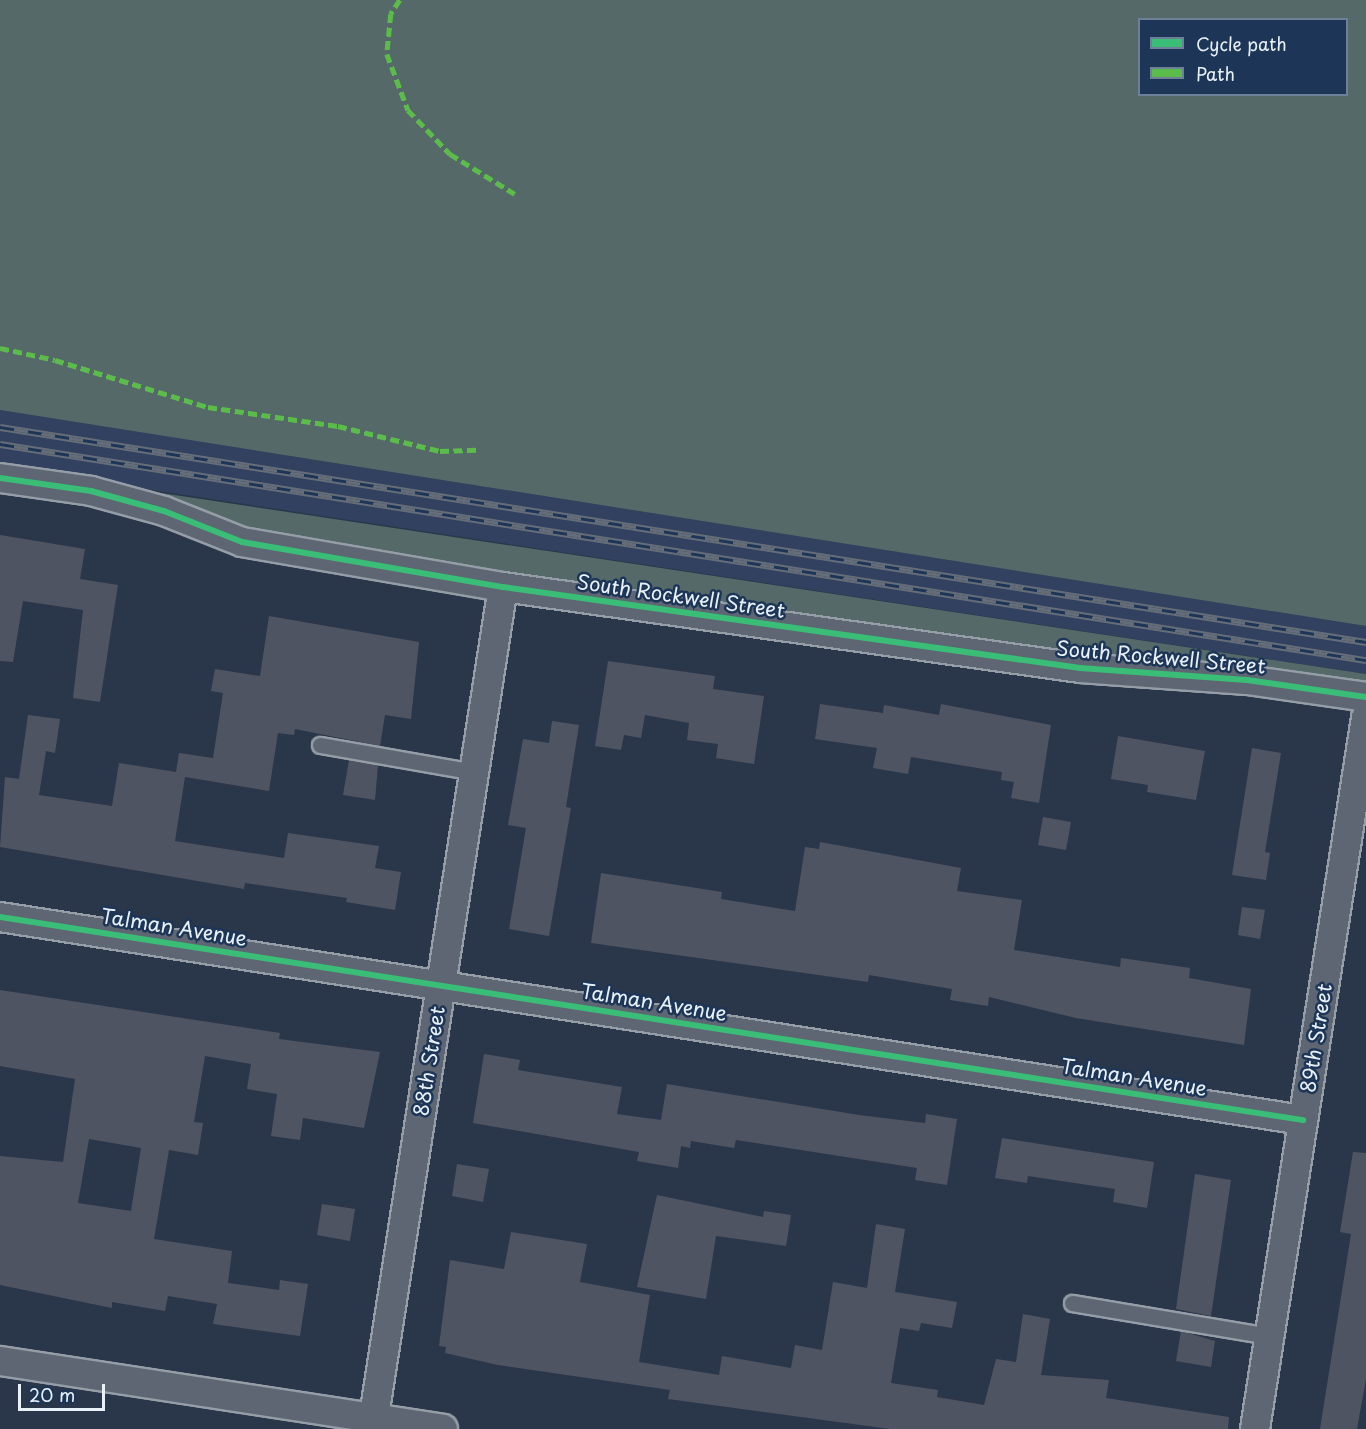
<!DOCTYPE html>
<html>
<head>
<meta charset="utf-8">
<style>
  body { margin:0 }
  #map { position:relative; width:1366px; height:1429px; overflow:hidden; background:#2a374a; font-family:"Playpen Sans",sans-serif }
  div>[style] { position:absolute }
  [style*='--x'] { left:calc(var(--x)*1px); top:calc(var(--y)*1px); width:calc(var(--w)*1px); rotate:calc(var(--a)*1deg) }
  .built>* { inset:0; background:#324160 }
  .green>* { inset:0; background:#546968 }
  .building>* { inset:0; background:#4f5462 }
  .roads { filter:drop-shadow(2px 0 #959da7) drop-shadow(-2px 0 #959da7) drop-shadow(0 2px #959da7) drop-shadow(0 -2px #959da7) }
  .lane>* { height:15px; margin:-7.5px; padding:0 7.5px; transform-origin:7.5px; border-radius:7.5px; background:#5d6672 }
  .street>* { height:28px; margin:-14px; padding:0 14px; transform-origin:14px; border-radius:14px; background:#5d6672 }
  .rail>* { height:7px; margin-top:-3.5px; transform-origin:0; background:repeating-linear-gradient(90deg,#1d3557 0 14px,#656d78 0 28px); box-sizing:border-box; border-block:2px solid #656d78 }
  .quiet>* { height:4.5px; margin-top:-2.25px; transform-origin:0; background:repeating-linear-gradient(90deg,#5cbc4b 0 9px,transparent 0 13.5px) }
  .cycleway>* { height:6px; margin:-3px; padding:0 3px; transform-origin:3px; border-radius:3px; background:#3abd76 }
  span { translate:-50% -50%; white-space:nowrap; text-align:center; line-height:1.15; -webkit-text-stroke:5px #1d3557; paint-order:stroke }
  .street-label { font-size:20px; color:#e8f1f8 }
  .legend { position:absolute; left:1138px; top:18px; width:210px; height:78px; box-sizing:border-box; background:#1d3557; border:2px solid #6e8097; margin:0; padding:8px 10px; list-style:none; font-size:18px; color:#e8f1f8 }
  .legend li { display:flex; align-items:center; gap:12px; height:30px }
  .legend b { width:30px; border:2px solid #6e8097 }
  .scale { position:absolute; left:18px; top:1384px; width:87px; height:27px; box-sizing:border-box; border:3px solid #e8f1f8; border-top:0; padding-left:8px; font-size:18px; line-height:21px; white-space:nowrap; color:#e8f1f8; -webkit-text-stroke:4px #1d3557; paint-order:stroke }
</style>
</head>
<body>
<div id="map">
  <div class="built">
    <div style="clip-path:polygon(0 410px,1366px 626px,1366px 674px,0 467px)"></div>
  </div>
  <div class="green">
    <div style="clip-path:polygon(evenodd,0 0,1366px 0,1366px 626px,0 410px,0 0,1140px 20px,1346px 20px,1346px 94px,1140px 94px,1140px 20px)"></div>
    <div style="clip-path:polygon(108px 485px,1366px 674px,1366px 687px,1069px 655px,501px 576px,240px 530px)"></div>
  </div>
  <div class="building">
    <div style="clip-path:polygon(0 535px,85px 549px,80px 579px,118px 585px,100px 702px,73px 698px,83px 610px,23px 601px,13px 662px,0 661px)"></div>
    <div style="clip-path:polygon(269px 616px,419px 642px,411px 719px,385px 715px,380px 746px,295px 729px,294px 735px,278px 733px,269px 791px,185px 777px,175px 841px,284px 858px,288px 833px,379px 846px,375px 868px,401px 872px,395px 910px,346px 902px,347px 898px,245px 883px,244px 889px,0 847px,5px 777px,19px 779px,28px 715px,60px 719px,55px 753px,46px 751px,39px 795px,112px 806px,119px 763px,176px 772px,179px 753px,213px 758px,223px 693px,211px 691px,215px 669px,260px 676px)"></div>
    <div style="clip-path:polygon(608px 661px,715px 676px,713px 689px,764px 696px,754px 764px,716px 758px,718px 744px,687px 740px,689px 723px,645px 715px,641px 738px,624px 735px,621px 750px,595px 746px)"></div>
    <div style="clip-path:polygon(820px 704px,883px 713px,884px 705px,939px 715px,941px 704px,1051px 725px,1039px 803px,1011px 798px,1014px 782px,1001px 780px,1002px 772px,911px 757px,908px 774px,873px 768px,877px 748px,815px 739px)"></div>
    <div style="clip-path:polygon(552px 721px,579px 725px,566px 807px,571px 808px,549px 936px,509px 929px,526px 828px,508px 825px,523px 739px,549px 743px)"></div>
    <div style="clip-path:polygon(1118px 736px,1205px 751px,1196px 800px,1147px 792px,1148px 785px,1111px 779px)"></div>
    <div style="clip-path:polygon(1252px 748px,1281px 753px,1265px 852px,1270px 853px,1266px 880px,1232px 875px)"></div>
    <div style="clip-path:polygon(349px 760px,378px 765px,375px 800px,343px 795px)"></div>
    <div style="clip-path:polygon(1043px 817px,1071px 822px,1066px 850px,1038px 845px)"></div>
    <div style="clip-path:polygon(820px 842px,961px 868px,957px 891px,1022px 900px,1014px 950px,1120px 967px,1121px 958px,1190px 968px,1189px 978px,1251px 989px,1244px 1045px,1076px 1018px,989px 997px,988px 1006px,950px 1000px,952px 989px,869px 975px,868px 982px,591px 943px,601px 873px,722px 892px,721px 899px,795px 911px,805px 847px,819px 849px)"></div>
    <div style="clip-path:polygon(1242px 907px,1265px 910px,1260px 939px,1238px 935px)"></div>
    <div style="clip-path:polygon(evenodd,0 990px,280px 1033px,279px 1039px,380px 1052px,364px 1128px,303px 1118px,300px 1140px,271px 1136px,277px 1094px,247px 1089px,251px 1064px,205px 1056px,194px 1122px,203px 1123px,198px 1155px,169px 1150px,154px 1239px,232px 1251px,228px 1283px,279px 1290px,280px 1280px,308px 1284px,300px 1336px,213px 1324px,217px 1304px,168px 1296px,165px 1311px,112px 1302px,112px 1308px,0 1285px,0 1156px,63px 1162px,75px 1079px,0 1066px,0 990px,89px 1139px,141px 1148px,131px 1211px,78px 1203px,89px 1139px)"></div>
    <div style="clip-path:polygon(484px 1054px,520px 1060px,518px 1070px,622px 1087px,617px 1114px,661px 1120px,667px 1084px,859px 1115px,925px 1123px,926px 1114px,957px 1119px,947px 1185px,915px 1180px,917px 1168px,736px 1140px,734px 1148px,691px 1141px,690px 1148px,681px 1146px,678px 1168px,637px 1161px,639px 1152px,473px 1123px)"></div>
    <div style="clip-path:polygon(1002px 1138px,1154px 1162px,1147px 1208px,1113px 1202px,1115px 1189px,1028px 1176px,1027px 1183px,995px 1178px)"></div>
    <div style="clip-path:polygon(1353px 1152px,1366px 1153px,1366px 1379px,1357px 1429px,1320px 1429px,1351px 1234px,1340px 1232px)"></div>
    <div style="clip-path:polygon(457px 1164px,489px 1169px,483px 1202px,452px 1196px)"></div>
    <div style="clip-path:polygon(1195px 1174px,1231px 1180px,1211px 1316px,1176px 1309px)"></div>
    <div style="clip-path:polygon(657px 1195px,763px 1217px,764px 1211px,791px 1215px,786px 1246px,716px 1236px,706px 1299px,637px 1287px)"></div>
    <div style="clip-path:polygon(322px 1204px,355px 1209px,350px 1241px,317px 1235px)"></div>
    <div style="clip-path:polygon(876px 1224px,905px 1229px,895px 1292px,957px 1302px,952px 1328px,921px 1323px,919px 1331px,900px 1328px,891px 1383px,938px 1390px,937px 1397px,984px 1405px,996px 1359px,1016px 1362px,1023px 1314px,1050px 1319px,1041px 1375px,1109px 1380px,1106px 1398px,1229px 1417px,1228px 1429px,890px 1429px,668px 1399px,670px 1390px,498px 1365px,445px 1353px,446px 1347px,439px 1346px,450px 1260px,504px 1269px,511px 1232px,587px 1244px,580px 1282px,650px 1295px,639px 1362px,719px 1375px,722px 1356px,791px 1368px,795px 1345px,822px 1350px,833px 1282px,867px 1288px)"></div>
    <div style="clip-path:polygon(1181px 1331px,1215px 1341px,1211px 1367px,1176px 1361px)"></div>
  </div>
  <div class="roads">
    <div class="lane">
      <div style="--x:320;--y:745;--w:156;--a:9.9"></div>
      <div style="--x:1072;--y:1303;--w:200;--a:9.5"></div>
    </div>
    <div class="street">
      <div style="--x:0;--y:478;--w:92;--a:8.1"></div>
      <div style="--x:91;--y:491;--w:76;--a:15.3"></div>
      <div style="--x:164;--y:511;--w:84;--a:21.7"></div>
      <div style="--x:242;--y:542;--w:265;--a:9.8"></div>
      <div style="--x:503;--y:587;--w:583;--a:7.99"></div>
      <div style="--x:1080;--y:668;--w:167;--a:4.1"></div>
      <div style="--x:1247;--y:680;--w:120;--a:8.1"></div>
      <div style="--x:0;--y:917;--w:1319;--a:8.86"></div>
      <div style="--x:0;--y:1361;--w:448;--a:8.7"></div>
      <div style="--x:372;--y:1429;--w:852;--a:-81.16"></div>
      <div style="--x:1255;--y:1429;--w:720;--a:-81.13"></div>
    </div>
  </div>
  <div class="rail">
    <div style="--x:0;--y:427;--w:1383;--a:8.94"></div>
    <div style="--x:0;--y:444;--w:1383;--a:8.99"></div>
  </div>
  <div class="quiet">
    <div style="--x:400;--y:0;--w:17;--a:123"></div>
    <div style="--x:391;--y:14;--w:40;--a:95.7"></div>
    <div style="--x:387;--y:54;--w:60;--a:69.4"></div>
    <div style="--x:408;--y:110;--w:61;--a:46.3"></div>
    <div style="--x:450;--y:154;--w:76;--a:31.6"></div>
    <div style="--x:0;--y:348;--w:56;--a:12.3"></div>
    <div style="--x:55;--y:360;--w:160;--a:17.1"></div>
    <div style="--x:208;--y:407;--w:131;--a:8.3"></div>
    <div style="--x:338;--y:426;--w:105;--a:13.8"></div>
    <div style="--x:440;--y:451;--w:38;--a:-2"></div>
  </div>
  <div class="cycleway">
    <div style="--x:0;--y:478;--w:92;--a:8.1"></div>
    <div style="--x:91;--y:491;--w:76;--a:15.3"></div>
    <div style="--x:164;--y:511;--w:84;--a:21.7"></div>
    <div style="--x:242;--y:542;--w:265;--a:9.8"></div>
    <div style="--x:503;--y:587;--w:583;--a:7.99"></div>
    <div style="--x:1080;--y:668;--w:167;--a:4.1"></div>
    <div style="--x:1247;--y:680;--w:120;--a:8.1"></div>
    <div style="--x:0;--y:917;--w:1319;--a:8.86"></div>
  </div>
  <div class="street-label">
    <span style="left:681px;top:596px;rotate:8deg">South Rockwell Street</span>
    <span style="left:1161px;top:657px;rotate:5deg">South Rockwell Street</span>
    <span style="left:174px;top:927px;rotate:9deg">Talman Avenue</span>
    <span style="left:654px;top:1002px;rotate:9deg">Talman Avenue</span>
    <span style="left:1316px;top:1038px;rotate:-81deg">89th Street</span>
    <span style="left:429px;top:1061px;rotate:-81deg">88th Street</span>
    <span style="left:1134px;top:1077px;rotate:9deg">Talman Avenue</span>
  </div>
  <ul class="legend">
  <li><b style="height:8px;background:#3abd76"></b>Cycle path</li>
  <li><b style="height:8px;background:#5cbc4b"></b>Path</li>
  </ul>
  <div class="scale">20 m</div>
</div>
</body>
</html>
